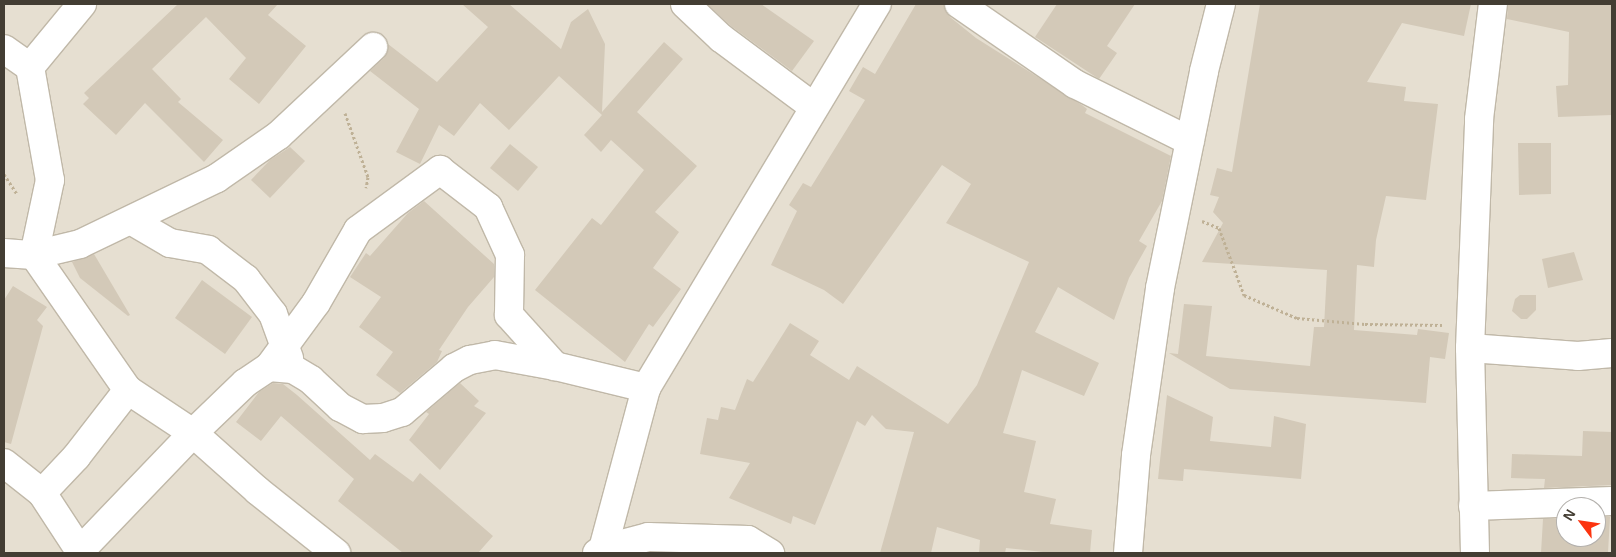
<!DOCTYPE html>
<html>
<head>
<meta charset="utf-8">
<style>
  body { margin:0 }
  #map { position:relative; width:1616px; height:557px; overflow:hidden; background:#f2ede3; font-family:Helvetica,sans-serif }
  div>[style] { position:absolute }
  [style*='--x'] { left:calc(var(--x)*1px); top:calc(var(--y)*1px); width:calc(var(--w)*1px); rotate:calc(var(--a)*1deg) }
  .residential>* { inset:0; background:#e6dfd1 }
  .building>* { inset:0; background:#d3c9b8 }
  .path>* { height:3px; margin-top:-1.5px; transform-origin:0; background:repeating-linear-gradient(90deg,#bfb196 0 2.5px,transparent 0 5px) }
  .roads { filter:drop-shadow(1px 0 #c0b8a8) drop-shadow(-1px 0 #c0b8a8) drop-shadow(0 1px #c0b8a8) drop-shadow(0 -1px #c0b8a8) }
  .minor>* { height:28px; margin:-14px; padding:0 14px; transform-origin:14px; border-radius:14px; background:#fff }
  span { translate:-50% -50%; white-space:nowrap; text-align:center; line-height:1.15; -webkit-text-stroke:5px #fff; paint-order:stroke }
  .frame { position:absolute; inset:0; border:5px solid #433d33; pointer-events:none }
  .north { position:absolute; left:1556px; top:497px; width:50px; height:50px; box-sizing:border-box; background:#fff; border:1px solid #b4b1ad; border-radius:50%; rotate:301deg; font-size:14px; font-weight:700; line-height:20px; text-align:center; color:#433d33 }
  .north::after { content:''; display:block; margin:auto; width:18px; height:22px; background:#fc340f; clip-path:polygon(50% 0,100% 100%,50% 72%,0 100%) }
</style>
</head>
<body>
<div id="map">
  <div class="residential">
    <div style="clip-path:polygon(evenodd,4px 4px,1612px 4px,1612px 553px,4px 553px,4px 4px,1566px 507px,1596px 507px,1596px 537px,1566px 537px,1566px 507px)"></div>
  </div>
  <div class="building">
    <div style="clip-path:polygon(178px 4px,278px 4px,268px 15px,306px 46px,259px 104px,229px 79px,246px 58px,206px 17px,152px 69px,181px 99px,178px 102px,223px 140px,204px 162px,145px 103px,116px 135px,83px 104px,89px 98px,84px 93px)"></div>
    <div style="clip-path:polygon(462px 4px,509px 4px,561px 49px,571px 22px,588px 9px,605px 44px,602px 112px,664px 42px,683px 59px,637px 112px,697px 166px,655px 212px,679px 232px,653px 268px,681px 289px,653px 327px,649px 324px,625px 362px,535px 290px,592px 218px,601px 225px,644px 170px,611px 140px,601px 152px,584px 135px,602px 115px,559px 76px,509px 130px,480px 103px,454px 136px,439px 125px,420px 164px,396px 152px,419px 109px,370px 71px,384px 58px,388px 44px,437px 82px,488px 27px)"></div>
    <div style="clip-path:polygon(707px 4px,761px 4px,814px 41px,792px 71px,731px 26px)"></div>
    <div style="clip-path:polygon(916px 4px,944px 4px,950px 17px,976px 38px,1082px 105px,1087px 109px,1085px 113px,1171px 156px,1162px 201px,1139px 241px,1147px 246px,1129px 278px,1114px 320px,1058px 287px,1035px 332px,1099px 363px,1084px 396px,1022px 370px,1003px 433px,1036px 441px,1024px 492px,1056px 499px,1050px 524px,1092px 530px,1090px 553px,1052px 553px,1006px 548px,1005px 553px,979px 553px,980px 540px,937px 527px,931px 553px,880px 553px,914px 432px,886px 429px,872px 415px,865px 426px,857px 421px,815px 525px,793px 516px,791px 524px,729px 498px,750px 463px,700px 454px,707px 418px,718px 420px,721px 407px,735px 410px,747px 379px,753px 382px,790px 323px,819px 341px,810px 355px,849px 380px,857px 366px,948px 424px,977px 385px,1029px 262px,946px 223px,971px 184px,942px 165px,843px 304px,824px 290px,771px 265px,797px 211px,789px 205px,803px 183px,811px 187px,865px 100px,849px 91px,863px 67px,875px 74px)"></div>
    <div style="clip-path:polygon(1057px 4px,1135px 4px,1107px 46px,1117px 53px,1099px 79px,1035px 37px)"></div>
    <div style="clip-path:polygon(1260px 4px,1471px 4px,1464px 36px,1402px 23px,1367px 82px,1406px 87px,1404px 101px,1438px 104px,1426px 200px,1386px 196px,1376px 240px,1374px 267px,1357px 265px,1354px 330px,1417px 335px,1418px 329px,1449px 333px,1445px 359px,1430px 357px,1426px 403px,1230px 389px,1169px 353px,1178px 354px,1184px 304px,1212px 306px,1206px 356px,1310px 366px,1314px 327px,1324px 327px,1327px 270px,1202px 262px,1223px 223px,1213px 212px,1219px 197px,1210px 195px,1217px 168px,1232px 172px)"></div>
    <div style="clip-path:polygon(1508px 4px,1612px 4px,1612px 115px,1558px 117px,1556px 86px,1568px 85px,1569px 32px,1507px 19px)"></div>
    <div style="clip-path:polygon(1518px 143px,1551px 143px,1551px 194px,1519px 195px)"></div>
    <div style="clip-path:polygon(510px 144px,538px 167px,518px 191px,490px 168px)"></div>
    <div style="clip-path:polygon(290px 147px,305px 161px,270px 198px,251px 180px,270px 160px)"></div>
    <div style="clip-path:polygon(424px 201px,494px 264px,494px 277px,468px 307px,439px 350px,442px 351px,437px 362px,400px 393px,376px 375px,393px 352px,359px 327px,381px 297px,350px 277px,366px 253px,370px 256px,408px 213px)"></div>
    <div style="clip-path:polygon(1574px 252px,1583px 280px,1548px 288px,1542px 259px)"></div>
    <div style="clip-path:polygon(94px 254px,130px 315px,128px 316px,80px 278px,72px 262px)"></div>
    <div style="clip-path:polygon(202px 280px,252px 317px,225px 354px,175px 318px)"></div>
    <div style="clip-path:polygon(13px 286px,47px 307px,37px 320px,43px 326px,11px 444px,4px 442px,4px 300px)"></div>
    <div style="clip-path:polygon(1520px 295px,1536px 295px,1536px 310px,1527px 319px,1521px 319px,1512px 311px,1515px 299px)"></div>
    <div style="clip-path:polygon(273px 383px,283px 384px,297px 395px,370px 460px,375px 454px,413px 482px,420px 473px,493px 536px,478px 553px,403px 553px,338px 501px,354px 479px,281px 416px,261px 441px,236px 422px,259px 392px)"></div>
    <div style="clip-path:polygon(460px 383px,479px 401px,474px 406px,486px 413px,440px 470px,409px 440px,429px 414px,426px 412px)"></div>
    <div style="clip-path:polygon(1167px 395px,1213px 417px,1210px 441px,1271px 447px,1274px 416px,1306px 424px,1301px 479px,1184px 469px,1183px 481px,1158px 479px)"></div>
    <div style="clip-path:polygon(1583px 431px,1612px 432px,1612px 485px,1544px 488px,1545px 479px,1511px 478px,1512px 454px,1582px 456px)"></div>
    <div style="clip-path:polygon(1596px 517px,1610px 517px,1608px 553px,1541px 553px,1543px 519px,1566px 518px,1566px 537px,1596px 537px)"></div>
  </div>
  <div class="path">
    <div style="--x:345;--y:113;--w:68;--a:70.2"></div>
    <div style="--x:368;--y:177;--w:11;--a:100"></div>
    <div style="--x:4;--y:174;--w:24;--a:57"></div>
    <div style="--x:1202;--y:221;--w:18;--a:22"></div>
    <div style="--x:1219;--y:228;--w:72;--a:69.5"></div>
    <div style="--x:1244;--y:295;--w:58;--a:23.5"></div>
    <div style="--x:1297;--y:318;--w:68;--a:5"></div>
    <div style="--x:1365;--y:324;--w:77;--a:0.7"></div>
  </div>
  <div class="roads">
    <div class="minor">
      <div style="--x:685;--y:4;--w:50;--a:43.4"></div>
      <div style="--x:721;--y:38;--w:116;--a:36.6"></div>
      <div style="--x:959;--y:4;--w:141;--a:34.6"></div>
      <div style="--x:1075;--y:84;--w:128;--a:26.4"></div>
      <div style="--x:4;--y:49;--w:32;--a:35"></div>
      <div style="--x:30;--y:67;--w:82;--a:-50.5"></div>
      <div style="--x:30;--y:67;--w:115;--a:80"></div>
      <div style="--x:50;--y:180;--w:77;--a:102"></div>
      <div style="--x:34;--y:255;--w:165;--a:55.2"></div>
      <div style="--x:128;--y:390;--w:78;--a:33.5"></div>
      <div style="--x:193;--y:433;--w:87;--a:41.7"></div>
      <div style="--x:258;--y:491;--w:100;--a:38.5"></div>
      <div style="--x:132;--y:221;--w:44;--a:30.1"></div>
      <div style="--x:170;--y:243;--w:39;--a:10"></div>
      <div style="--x:208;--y:250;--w:48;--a:37.3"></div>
      <div style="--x:246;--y:279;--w:44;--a:52.4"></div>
      <div style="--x:273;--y:314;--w:47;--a:70"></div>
      <div style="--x:4;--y:253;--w:30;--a:4"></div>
      <div style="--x:34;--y:255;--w:47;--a:-13.4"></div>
      <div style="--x:80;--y:244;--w:152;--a:-25.7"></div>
      <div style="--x:217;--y:178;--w:75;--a:-34.7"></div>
      <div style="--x:279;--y:135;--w:129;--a:-43.1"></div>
      <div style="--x:1470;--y:348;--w:108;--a:4.2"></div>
      <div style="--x:1578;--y:356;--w:34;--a:-5"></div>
      <div style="--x:269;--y:367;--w:79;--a:-53.7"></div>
      <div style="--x:316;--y:303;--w:84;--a:-60.1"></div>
      <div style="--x:358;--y:230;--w:102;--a:-36.2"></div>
      <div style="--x:440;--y:170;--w:61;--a:37.6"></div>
      <div style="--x:488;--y:207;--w:53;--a:65.4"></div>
      <div style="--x:510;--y:255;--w:60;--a:91"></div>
      <div style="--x:509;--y:315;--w:69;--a:48"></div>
      <div style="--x:4;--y:463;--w:48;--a:38.3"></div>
      <div style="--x:42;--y:493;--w:69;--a:56.8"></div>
      <div style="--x:42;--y:493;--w:50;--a:-46.6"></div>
      <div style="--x:76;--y:457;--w:85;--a:-52.2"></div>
      <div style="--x:1473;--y:506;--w:139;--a:-2.1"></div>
      <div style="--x:603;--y:549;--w:47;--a:-14.9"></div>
      <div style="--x:648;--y:537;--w:100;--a:1.7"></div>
      <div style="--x:748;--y:540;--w:26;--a:31"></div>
      <div style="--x:78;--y:553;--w:166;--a:-46.2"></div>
      <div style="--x:193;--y:433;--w:72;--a:-43.9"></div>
      <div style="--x:245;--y:383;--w:29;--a:-34"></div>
      <div style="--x:269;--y:367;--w:24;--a:5"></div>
      <div style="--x:293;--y:369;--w:21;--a:31"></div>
      <div style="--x:311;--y:380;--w:40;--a:43"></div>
      <div style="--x:340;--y:407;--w:26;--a:28"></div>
      <div style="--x:363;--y:419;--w:20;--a:-3"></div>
      <div style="--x:383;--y:418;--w:20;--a:-18"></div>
      <div style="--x:402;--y:412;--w:68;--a:-40.2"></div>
      <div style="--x:454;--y:368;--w:18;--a:-27"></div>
      <div style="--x:470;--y:360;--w:25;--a:-11"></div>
      <div style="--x:495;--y:355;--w:61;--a:10.4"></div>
      <div style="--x:555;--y:366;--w:94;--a:13.6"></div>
      <div style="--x:597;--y:553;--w:7;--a:-34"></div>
      <div style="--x:603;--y:549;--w:167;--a:-75"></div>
      <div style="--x:646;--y:388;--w:448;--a:-59"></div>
      <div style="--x:1128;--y:553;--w:98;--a:-85.3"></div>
      <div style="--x:1136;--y:455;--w:169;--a:-81.8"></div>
      <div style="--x:1160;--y:288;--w:221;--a:-78.5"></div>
      <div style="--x:1204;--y:71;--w:69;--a:-75.8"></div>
      <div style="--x:1475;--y:553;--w:205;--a:-91.4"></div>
      <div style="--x:1470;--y:348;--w:229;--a:-87.7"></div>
      <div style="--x:1479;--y:119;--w:116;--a:-83.1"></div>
    </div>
  </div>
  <div class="frame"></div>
  <div class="north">N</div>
</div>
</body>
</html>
